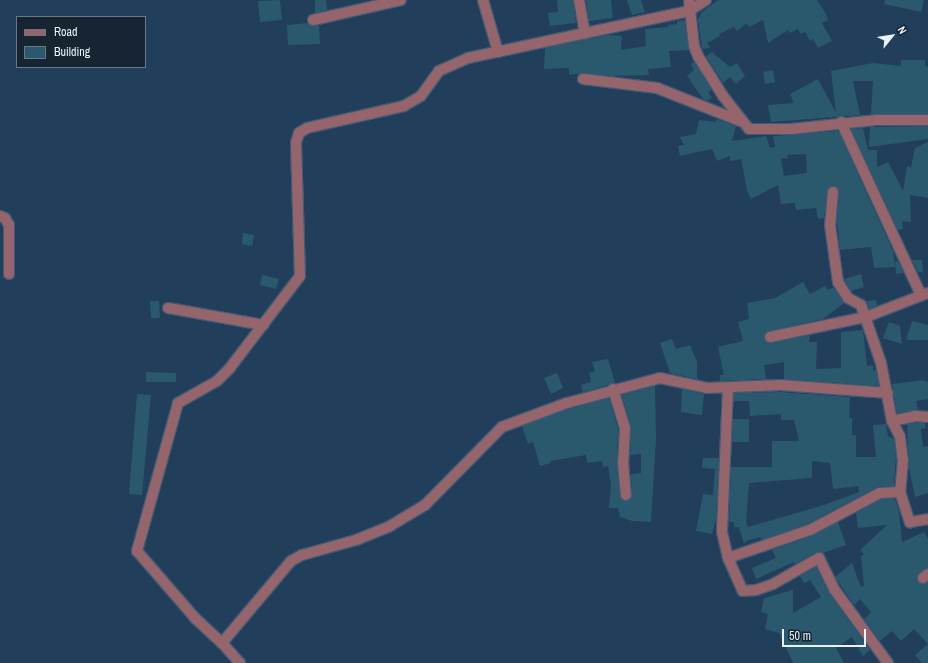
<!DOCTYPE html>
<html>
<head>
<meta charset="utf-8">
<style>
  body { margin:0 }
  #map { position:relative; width:928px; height:663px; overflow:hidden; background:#213e5b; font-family:"Archivo Narrow",sans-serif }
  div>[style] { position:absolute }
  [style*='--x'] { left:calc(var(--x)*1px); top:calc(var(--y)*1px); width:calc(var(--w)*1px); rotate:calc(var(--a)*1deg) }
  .building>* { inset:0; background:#2a596e }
  .roads { filter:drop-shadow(1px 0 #415b75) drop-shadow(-1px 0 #415b75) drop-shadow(0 1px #415b75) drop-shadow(0 -1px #415b75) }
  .minor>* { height:10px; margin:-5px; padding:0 5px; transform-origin:5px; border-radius:5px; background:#96656c }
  span { translate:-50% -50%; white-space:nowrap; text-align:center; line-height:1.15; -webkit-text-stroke:3px #172432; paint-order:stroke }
  .legend { position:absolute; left:16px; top:16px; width:130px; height:52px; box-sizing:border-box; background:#172432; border:1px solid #6b7784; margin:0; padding:5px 7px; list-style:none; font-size:12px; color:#e8f3fe }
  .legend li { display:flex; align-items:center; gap:8px; height:20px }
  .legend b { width:20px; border:1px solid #6b7784 }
  .north { position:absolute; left:872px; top:16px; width:40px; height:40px; -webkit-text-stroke:3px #172432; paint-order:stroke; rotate:60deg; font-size:11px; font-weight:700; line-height:16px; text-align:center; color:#e8f3fe }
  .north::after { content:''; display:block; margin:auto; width:14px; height:18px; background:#e8f3fe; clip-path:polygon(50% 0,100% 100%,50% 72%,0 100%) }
  .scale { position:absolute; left:782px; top:629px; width:84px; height:18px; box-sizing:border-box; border:2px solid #e8f3fe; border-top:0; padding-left:5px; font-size:12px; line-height:14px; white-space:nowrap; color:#e8f3fe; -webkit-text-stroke:3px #172432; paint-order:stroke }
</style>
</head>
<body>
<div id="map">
  <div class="building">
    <div style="clip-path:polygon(280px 0,282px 20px,260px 22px,258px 1px)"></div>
    <div style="clip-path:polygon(315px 0,326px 0,327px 10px,315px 13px)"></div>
    <div style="clip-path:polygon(557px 0,573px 0,576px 23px,550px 26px,548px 13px,558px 12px)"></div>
    <div style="clip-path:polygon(586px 0,611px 0,613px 18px,589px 21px)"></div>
    <div style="clip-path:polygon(627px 0,641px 0,645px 12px,632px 15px)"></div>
    <div style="clip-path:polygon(718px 0,817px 0,826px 14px,828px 20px,822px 23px,832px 41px,818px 48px,813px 39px,810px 41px,805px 32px,801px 34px,798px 29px,790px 33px,788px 30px,768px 43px,763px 20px,749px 27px,747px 23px,737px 31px,734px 27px,719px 34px,720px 36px,707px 43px,710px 48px,702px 49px,698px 19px,702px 12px)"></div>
    <div style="clip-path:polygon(885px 0,924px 0,921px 12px,884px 4px)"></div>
    <div style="clip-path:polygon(685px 20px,689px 50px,669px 51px,671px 67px,648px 69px,649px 75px,611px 76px,583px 73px,569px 75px,569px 68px,544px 69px,545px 48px,608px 35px,622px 36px,621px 50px,646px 46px,645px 29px,668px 27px,668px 25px,677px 24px,677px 21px)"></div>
    <div style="clip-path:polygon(307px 23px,311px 26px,319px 25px,320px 44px,288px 45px,287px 25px)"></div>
    <div style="clip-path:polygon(712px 52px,730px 67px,737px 63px,745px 76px,736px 84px,730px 77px,723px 83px,706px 56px)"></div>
    <div style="clip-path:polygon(901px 60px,925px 60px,925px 66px,928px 67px,928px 114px,871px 114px,873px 81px,853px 81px,860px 115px,771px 122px,768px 105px,794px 103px,790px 94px,818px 79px,836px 113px,831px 71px,873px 63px,901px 66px)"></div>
    <div style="clip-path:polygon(694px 62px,712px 90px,708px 92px,712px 98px,707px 101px,703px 99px,687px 76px,694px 70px,691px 64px)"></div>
    <div style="clip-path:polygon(773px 70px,775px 82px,765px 84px,763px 72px)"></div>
    <div style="clip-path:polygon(evenodd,715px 119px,736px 126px,732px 141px,766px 136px,770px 148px,775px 147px,773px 136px,838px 131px,893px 251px,895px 267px,874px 268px,871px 247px,840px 250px,837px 220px,839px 192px,836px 187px,828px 189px,824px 218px,818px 219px,816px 208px,796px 210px,795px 203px,781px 204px,778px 185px,751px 199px,747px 191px,741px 159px,730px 161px,730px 156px,717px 161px,712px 149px,680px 156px,678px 146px,684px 145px,680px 137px,696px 134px,699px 120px,717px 122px,715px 119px,806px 154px,807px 173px,784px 176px,781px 159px,788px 158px,787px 155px,806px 154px)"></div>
    <div style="clip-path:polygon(928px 126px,928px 139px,869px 147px,870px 127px)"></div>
    <div style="clip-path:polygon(863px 128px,868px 150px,877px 150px,877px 167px,888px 162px,903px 191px,907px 166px,911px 167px,915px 148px,928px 142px,928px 198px,910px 195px,911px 222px,902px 221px,903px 229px,898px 230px,851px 129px)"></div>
    <div style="clip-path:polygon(243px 233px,254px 235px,252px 246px,242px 244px)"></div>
    <div style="clip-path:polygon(912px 260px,922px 260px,923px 272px,918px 272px)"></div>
    <div style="clip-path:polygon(898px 261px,904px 273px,896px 274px,895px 262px)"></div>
    <div style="clip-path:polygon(861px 274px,864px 287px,851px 291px,844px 279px)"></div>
    <div style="clip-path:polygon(262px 275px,279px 279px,276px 289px,260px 285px)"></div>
    <div style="clip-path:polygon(803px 282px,810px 294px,825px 286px,828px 290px,834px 287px,844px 303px,823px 319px,768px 331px,764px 335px,765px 341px,771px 343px,810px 335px,809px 342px,817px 342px,816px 369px,841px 368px,841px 332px,863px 330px,867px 366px,873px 365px,873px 371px,876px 370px,879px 386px,784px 379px,784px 362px,764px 365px,766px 379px,720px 381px,720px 375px,724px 375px,718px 347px,743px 341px,738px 322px,749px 319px,747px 303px,775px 298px)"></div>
    <div style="clip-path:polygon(876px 300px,877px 306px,869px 309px,867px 301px)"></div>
    <div style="clip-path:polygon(150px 301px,159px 301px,160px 318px,151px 318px)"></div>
    <div style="clip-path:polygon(912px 321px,928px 325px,928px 340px,906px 340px)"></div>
    <div style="clip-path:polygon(889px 322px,900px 326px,902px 344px,883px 338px)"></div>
    <div style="clip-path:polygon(672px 339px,676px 349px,690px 345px,697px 362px,697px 379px,670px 373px,660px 343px)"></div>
    <div style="clip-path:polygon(608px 359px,615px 383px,583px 392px,581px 385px,591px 382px,589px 373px,595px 371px,592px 362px)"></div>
    <div style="clip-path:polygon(146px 372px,176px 373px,176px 382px,146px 382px)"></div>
    <div style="clip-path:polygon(557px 373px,563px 388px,551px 394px,544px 378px)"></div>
    <div style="clip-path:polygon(923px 380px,928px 382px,928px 399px,916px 401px,918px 410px,897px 413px,892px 384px)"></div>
    <div style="clip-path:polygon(655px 386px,656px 439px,651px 522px,632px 521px,620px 517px,618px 508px,609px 508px,611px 485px,608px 466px,603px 467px,602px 461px,587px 463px,586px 455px,550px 461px,551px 463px,540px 466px,533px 442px,528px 444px,522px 426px,569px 409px,609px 398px,618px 429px,617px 462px,620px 496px,623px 501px,629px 500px,632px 495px,631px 474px,641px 473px,641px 454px,630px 455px,631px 426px,622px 395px)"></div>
    <div style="clip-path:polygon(682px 389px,704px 394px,702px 415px,681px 412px)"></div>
    <div style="clip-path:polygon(evenodd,781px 392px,850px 397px,849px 418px,852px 418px,852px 435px,856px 435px,856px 457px,876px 457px,873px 425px,886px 424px,888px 436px,894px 439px,896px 456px,894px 486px,877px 487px,807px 524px,762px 540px,760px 537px,746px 541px,744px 544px,739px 527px,734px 527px,734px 522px,729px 522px,731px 467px,772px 467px,772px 441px,799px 441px,794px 420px,781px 420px,781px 414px,750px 416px,749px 401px,734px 401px,734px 393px,781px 392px,812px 461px,830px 463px,833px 489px,858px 486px,859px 492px,824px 505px,748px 527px,746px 522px,749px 483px,812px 478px,812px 461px)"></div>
    <div style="clip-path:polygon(137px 394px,151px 395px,142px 495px,129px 494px)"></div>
    <div style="clip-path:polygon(733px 419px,749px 419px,749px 442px,732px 442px)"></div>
    <div style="clip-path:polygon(915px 423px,925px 423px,926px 428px,921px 429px,923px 447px,928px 446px,928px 493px,915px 497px,909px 468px,907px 424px)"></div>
    <div style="clip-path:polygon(703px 458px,719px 458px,716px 519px,712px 534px,696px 531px,703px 494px,713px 495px,715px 469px,702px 468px)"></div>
    <div style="clip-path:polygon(882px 499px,895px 499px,899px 511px,902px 542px,924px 532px,928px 539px,928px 568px,919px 573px,917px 579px,921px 584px,928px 582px,928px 644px,914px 629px,901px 641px,892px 631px,880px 641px,864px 619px,871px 612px,860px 599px,854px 605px,835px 577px,852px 563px,861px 587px,864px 586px,861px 556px,864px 554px,860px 550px,887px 525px,858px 528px,856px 513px)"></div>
    <div style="clip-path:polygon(838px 522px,846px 545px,823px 553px,816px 552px,795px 564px,794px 562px,756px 579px,752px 568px,776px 558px,772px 550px,812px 536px)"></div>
    <div style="clip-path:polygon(816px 567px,829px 593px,870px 650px,863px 656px,852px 637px,836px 648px,844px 663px,793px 663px,779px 633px,765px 629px,768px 614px,761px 612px,764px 598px,793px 590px,793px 613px,821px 597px,810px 580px,804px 583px,800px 576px)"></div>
    <div style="clip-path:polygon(928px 644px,928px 663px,922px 663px,915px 655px)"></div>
  </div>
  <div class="roads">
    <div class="minor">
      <div style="--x:483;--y:0;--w:54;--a:73.9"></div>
      <div style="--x:579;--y:0;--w:34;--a:80"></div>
      <div style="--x:689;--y:0;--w:46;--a:83.8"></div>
      <div style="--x:694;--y:46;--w:11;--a:68"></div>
      <div style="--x:698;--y:56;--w:47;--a:58"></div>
      <div style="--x:723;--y:96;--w:42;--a:51.8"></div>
      <div style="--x:749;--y:129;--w:42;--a:0"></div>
      <div style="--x:791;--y:129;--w:85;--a:-6"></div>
      <div style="--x:876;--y:120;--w:52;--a:0"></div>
      <div style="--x:706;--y:0;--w:20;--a:147"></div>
      <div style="--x:689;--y:11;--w:226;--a:168"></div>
      <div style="--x:468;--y:58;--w:32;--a:156"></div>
      <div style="--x:439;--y:71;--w:31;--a:126"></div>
      <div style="--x:421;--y:96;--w:20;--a:150"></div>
      <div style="--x:404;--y:106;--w:99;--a:167.2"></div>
      <div style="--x:307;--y:128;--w:9;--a:148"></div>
      <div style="--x:299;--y:133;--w:10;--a:107"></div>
      <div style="--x:296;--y:143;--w:133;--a:88.3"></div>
      <div style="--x:300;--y:276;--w:116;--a:127.3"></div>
      <div style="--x:230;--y:368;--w:18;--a:135"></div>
      <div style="--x:217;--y:381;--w:45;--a:150.6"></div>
      <div style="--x:178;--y:403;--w:154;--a:105.5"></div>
      <div style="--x:137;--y:551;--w:89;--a:49.1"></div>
      <div style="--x:195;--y:618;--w:37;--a:43"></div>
      <div style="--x:222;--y:643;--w:107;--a:-49.9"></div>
      <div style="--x:291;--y:561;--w:13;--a:-29"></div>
      <div style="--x:302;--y:555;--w:56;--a:-15.5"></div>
      <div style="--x:356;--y:540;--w:37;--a:-22"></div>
      <div style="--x:390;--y:526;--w:41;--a:-31"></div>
      <div style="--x:425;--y:505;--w:110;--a:-45.4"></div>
      <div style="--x:502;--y:427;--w:69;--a:-20.3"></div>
      <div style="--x:567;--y:403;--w:96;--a:-15"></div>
      <div style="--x:660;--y:378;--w:48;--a:12"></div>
      <div style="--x:707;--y:388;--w:74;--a:-2.3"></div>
      <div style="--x:781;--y:385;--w:107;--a:4.3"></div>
      <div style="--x:313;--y:20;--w:90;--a:-12.8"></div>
      <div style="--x:583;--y:79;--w:75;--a:6.9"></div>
      <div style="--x:657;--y:88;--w:89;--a:21.7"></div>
      <div style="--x:841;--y:122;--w:191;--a:65.2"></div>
      <div style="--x:833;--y:192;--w:33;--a:95"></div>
      <div style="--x:830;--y:225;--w:58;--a:82"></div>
      <div style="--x:838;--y:282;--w:19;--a:58"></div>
      <div style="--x:848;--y:298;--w:15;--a:28"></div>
      <div style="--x:861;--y:305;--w:61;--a:71"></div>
      <div style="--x:881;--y:363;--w:59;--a:79.3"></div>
      <div style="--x:892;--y:421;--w:18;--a:63"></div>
      <div style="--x:900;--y:437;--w:23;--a:83"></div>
      <div style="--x:903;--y:460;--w:32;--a:95"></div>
      <div style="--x:900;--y:492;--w:32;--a:72"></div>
      <div style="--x:910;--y:522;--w:18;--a:-9"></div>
      <div style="--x:0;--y:216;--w:5;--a:22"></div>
      <div style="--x:5;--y:218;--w:8;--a:60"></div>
      <div style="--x:9;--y:225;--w:49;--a:90"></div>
      <div style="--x:168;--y:308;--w:97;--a:10.1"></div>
      <div style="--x:770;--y:337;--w:98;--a:-11.8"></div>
      <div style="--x:866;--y:317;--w:66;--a:-21.2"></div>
      <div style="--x:728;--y:388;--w:144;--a:92.4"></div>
      <div style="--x:722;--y:532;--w:27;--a:77"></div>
      <div style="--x:728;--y:558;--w:36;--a:66"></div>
      <div style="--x:743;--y:591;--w:13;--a:-4"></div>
      <div style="--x:756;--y:590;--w:18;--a:-19"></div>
      <div style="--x:773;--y:584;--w:53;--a:-29.5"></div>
      <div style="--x:819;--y:558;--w:34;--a:64"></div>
      <div style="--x:834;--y:589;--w:92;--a:53.9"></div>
      <div style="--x:613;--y:389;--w:41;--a:72.9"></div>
      <div style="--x:625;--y:428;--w:34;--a:93"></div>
      <div style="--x:623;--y:462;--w:33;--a:85"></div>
      <div style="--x:892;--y:421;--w:24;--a:-12"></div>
      <div style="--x:915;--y:416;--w:13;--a:4"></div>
      <div style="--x:728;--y:558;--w:87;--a:-18.9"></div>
      <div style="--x:810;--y:530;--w:79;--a:-27.9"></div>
      <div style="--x:880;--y:493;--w:20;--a:-3"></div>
      <div style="--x:923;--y:578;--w:6;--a:-39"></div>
      <div style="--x:222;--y:643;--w:27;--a:48"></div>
    </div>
  </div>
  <ul class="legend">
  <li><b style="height:5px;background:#96656c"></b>Road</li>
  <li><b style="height:11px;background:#2a596e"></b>Building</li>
  </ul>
  <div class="north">N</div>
  <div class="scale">50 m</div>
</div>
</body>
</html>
